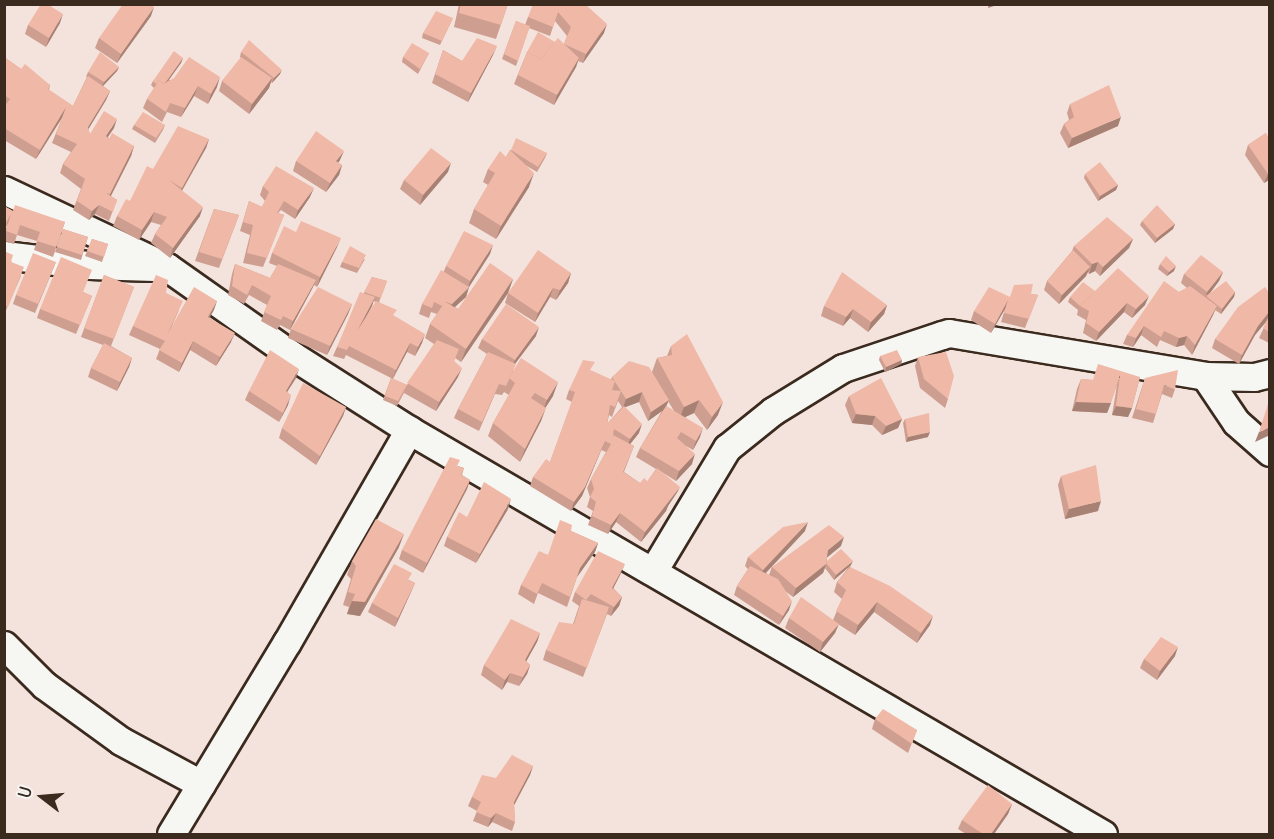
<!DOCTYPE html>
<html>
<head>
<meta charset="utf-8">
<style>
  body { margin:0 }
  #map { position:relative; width:1274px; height:839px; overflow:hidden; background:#f4e3dc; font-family:Delius,sans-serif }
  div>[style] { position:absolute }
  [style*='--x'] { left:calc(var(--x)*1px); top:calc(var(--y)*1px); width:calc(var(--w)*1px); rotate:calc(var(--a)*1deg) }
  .roads { filter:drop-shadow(2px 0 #3b2a1e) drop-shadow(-2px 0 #3b2a1e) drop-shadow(0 2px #3b2a1e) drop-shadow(0 -2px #3b2a1e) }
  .street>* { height:27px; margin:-13.5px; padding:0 13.5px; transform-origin:13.5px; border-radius:13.5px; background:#f6f6f2 }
  .wall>* { inset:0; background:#ce9e90 }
  .shaded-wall>* { inset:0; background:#a88175 }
  .building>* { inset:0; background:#f0b8a7 }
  span { translate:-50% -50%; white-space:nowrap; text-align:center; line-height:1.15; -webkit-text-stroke:4.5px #f6f6f2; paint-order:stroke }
  .frame { position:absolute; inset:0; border:6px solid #3b2a1e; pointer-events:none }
  .north { position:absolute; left:12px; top:767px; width:60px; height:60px; -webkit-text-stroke:4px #f6f6f2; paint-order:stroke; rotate:286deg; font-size:16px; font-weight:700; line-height:24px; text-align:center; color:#3b2a1e }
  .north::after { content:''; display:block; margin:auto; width:21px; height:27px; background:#3b2a1e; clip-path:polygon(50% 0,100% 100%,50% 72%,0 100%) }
</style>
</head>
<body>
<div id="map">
  <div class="roads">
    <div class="street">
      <div style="--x:4;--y:190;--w:180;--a:25.3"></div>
      <div style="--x:167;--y:267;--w:154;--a:35.2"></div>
      <div style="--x:293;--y:356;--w:138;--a:32.5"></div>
      <div style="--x:409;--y:430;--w:803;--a:30.21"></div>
      <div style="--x:4;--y:255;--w:86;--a:6.7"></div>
      <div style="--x:89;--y:265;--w:65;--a:1.8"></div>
      <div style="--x:1205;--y:376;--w:55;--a:56"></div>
      <div style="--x:1236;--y:422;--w:45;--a:41.4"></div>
      <div style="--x:653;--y:571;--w:144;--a:-59"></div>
      <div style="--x:727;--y:448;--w:59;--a:-38.8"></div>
      <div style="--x:773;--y:411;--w:82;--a:-31.6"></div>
      <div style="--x:843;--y:368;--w:104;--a:-18.4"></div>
      <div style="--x:942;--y:335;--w:7;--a:-16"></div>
      <div style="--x:949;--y:333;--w:260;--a:9.5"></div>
      <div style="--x:1205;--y:376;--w:49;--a:1.2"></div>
      <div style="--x:1254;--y:377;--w:16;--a:-14"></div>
      <div style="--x:4;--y:645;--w:57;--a:45"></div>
      <div style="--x:44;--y:685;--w:95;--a:36"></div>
      <div style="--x:121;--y:741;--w:91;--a:28.3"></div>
      <div style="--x:171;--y:834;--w:224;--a:-58.9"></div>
      <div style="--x:287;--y:642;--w:245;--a:-60.1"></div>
    </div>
  </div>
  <div class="wall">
    <div style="clip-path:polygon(459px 4px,508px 4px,496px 39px,454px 27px)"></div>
    <div style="clip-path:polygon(585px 4px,604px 33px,583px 63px,578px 61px,576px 67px,554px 105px,514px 84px,527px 52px,555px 42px,564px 44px,567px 36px,555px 21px,550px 36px,529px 28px,516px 66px,502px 59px,516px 21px,525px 25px,528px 17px)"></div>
    <div style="clip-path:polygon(151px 16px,117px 63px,95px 48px,99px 38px)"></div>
    <div style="clip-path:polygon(453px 18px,440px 45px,422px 38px,423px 33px)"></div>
    <div style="clip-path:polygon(60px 23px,46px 47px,25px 34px,28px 25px)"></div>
    <div style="clip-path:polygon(443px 50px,462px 61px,493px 55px,468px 102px,432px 83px)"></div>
    <div style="clip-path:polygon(241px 52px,280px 74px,272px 83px,271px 82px,269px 88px,249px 114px,219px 91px,222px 81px,241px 58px,240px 57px)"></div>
    <div style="clip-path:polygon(429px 53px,418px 74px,402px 62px,403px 57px)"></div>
    <div style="clip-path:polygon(4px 57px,21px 69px,50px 85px,49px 90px,73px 106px,87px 77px,86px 77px,88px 72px,119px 67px,117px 71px,103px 86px,110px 91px,106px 100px,88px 130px,90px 134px,114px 128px,108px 137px,109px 139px,134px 146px,131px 156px,111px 196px,117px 200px,109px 221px,95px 214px,89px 220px,73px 210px,81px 189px,60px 173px,63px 164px,71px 152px,52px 143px,62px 118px,36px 159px,4px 140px)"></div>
    <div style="clip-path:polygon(183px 58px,181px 63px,169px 80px,217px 87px,208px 104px,194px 96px,181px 117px,167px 112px,162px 122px,143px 108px,147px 99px,154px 88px,151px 85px,153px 81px)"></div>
    <div style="clip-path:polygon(1070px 104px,1118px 126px,1068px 148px,1060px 133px,1064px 124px,1069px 120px,1067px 113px)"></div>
    <div style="clip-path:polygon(134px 125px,165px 125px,163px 130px,155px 143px,132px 129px)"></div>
    <div style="clip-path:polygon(1266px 133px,1269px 180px,1264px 183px,1245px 155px,1248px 145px)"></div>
    <div style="clip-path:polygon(209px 139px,206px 148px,182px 191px,200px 216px,170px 258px,151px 243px,155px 234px,161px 225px,151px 222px,139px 240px,113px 226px,117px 216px,130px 201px,153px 169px)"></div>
    <div style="clip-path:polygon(510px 150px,547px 153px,545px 158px,537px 172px,525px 165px,529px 187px,496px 239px,469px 223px,474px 209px,488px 185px,483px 182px,488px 169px,506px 157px)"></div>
    <div style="clip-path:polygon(340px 160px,338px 163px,342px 165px,339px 175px,326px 192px,293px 171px,296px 161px)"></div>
    <div style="clip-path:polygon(448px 172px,420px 205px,400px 189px,404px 180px)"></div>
    <div style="clip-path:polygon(1085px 174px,1118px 185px,1116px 190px,1098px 201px,1084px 178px)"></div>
    <div style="clip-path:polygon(263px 186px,310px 197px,295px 219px,281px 210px,278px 213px,284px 215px,263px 267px,243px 263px,250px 235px,240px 231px,249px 201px,262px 207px,265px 201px,260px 195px)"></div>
    <div style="clip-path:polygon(4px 206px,13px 211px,65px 222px,53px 257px,34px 250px,37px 241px,17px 235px,14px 244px,4px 241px,4px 234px,8px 224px,4px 229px)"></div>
    <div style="clip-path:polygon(214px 209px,239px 215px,219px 268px,195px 261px)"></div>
    <div style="clip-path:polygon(1142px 221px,1175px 224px,1173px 229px,1155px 243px,1140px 225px)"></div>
    <div style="clip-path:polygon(63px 229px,88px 237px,81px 260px,55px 252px)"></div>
    <div style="clip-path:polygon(296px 232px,337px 247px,317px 287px,314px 285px,290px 330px,280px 325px,277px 330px,261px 321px,267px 305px,249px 295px,244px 304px,228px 295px,232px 274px,235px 264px,270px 278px,277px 266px,269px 263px,272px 253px)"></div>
    <div style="clip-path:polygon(92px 239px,108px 244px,102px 262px,85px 256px)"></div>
    <div style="clip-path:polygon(1133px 239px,1129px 248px,1100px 276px,1095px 271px,1089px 274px,1088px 272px,1086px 276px,1059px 304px,1044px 290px,1047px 281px,1072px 251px,1074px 246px)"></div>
    <div style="clip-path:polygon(4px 251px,21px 276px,4px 315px)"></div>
    <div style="clip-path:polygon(evenodd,490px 254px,469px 287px,466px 297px,455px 307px,458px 309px,513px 279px,508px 293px,461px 362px,455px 358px,454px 362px,458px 377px,436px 411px,404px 393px,405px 391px,397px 406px,383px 400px,391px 378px,346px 355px,344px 359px,333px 356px,337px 347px,372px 277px,387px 281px,379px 302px,422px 343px,415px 356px,407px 352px,393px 379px,407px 385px,434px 344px,425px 338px,430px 324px,437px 314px,431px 312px,429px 318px,419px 314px,422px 304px,444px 271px,446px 266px,490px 254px,373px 301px,376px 302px,365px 319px,372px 306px,373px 301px)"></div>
    <div style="clip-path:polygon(365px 259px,357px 273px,340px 267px,342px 262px)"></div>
    <div style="clip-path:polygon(56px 262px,35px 313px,13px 304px,16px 295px)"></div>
    <div style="clip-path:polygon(1160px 264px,1174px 271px,1167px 276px,1158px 269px)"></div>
    <div style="clip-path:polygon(1223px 272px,1219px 281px,1210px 293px,1235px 292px,1234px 297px,1221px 314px,1215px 310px,1213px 315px,1192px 355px,1184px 345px,1176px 347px,1160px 340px,1157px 347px,1141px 335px,1133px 347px,1123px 344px,1127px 335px,1179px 292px,1187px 288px,1181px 283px,1184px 274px)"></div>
    <div style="clip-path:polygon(571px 273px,568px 283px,556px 300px,550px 297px,535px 322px,505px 303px,508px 293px)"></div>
    <div style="clip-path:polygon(104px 275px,134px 287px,111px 346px,132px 358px,129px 367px,117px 391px,88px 377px,91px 368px,103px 345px,81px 337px)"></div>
    <div style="clip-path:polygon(1095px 291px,1145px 305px,1132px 318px,1124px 312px,1096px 341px,1083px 333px,1086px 320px,1077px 315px,1078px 310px,1068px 302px,1070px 297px)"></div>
    <div style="clip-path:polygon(83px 292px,92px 296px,76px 334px,37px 318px,40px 309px)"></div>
    <div style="clip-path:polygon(166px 293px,179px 310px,172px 326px,217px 301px,209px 317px,231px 342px,216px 366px,190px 350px,179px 372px,156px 359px,160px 349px,129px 335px,133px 326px)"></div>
    <div style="clip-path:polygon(1269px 293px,1269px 343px,1259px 338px,1267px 321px,1255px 335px,1239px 364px,1212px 348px,1215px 339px)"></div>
    <div style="clip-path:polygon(1031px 294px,1038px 295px,1025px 328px,1001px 322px,1005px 309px,991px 333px,971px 320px,974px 311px,1010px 297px)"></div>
    <div style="clip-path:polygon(352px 304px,348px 314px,327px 355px,288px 338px,291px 329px)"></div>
    <div style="clip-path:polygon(887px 305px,884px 314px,868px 332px,850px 318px,843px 326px,821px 316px,824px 306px)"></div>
    <div style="clip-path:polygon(536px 336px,515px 364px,513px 371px,553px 396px,545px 408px,541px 421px,520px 462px,488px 436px,493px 423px,509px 395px,504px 392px,502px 395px,495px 394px,479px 431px,454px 418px,458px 409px,487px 354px,478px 348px,482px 339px)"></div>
    <div style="clip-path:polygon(evenodd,671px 346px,718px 415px,707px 430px,694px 413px,685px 417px,700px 437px,693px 450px,686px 446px,692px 464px,676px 481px,660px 471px,678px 491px,668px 506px,666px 511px,641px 542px,616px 522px,608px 534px,588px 525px,593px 511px,587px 507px,590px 497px,587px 488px,591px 479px,606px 452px,601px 450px,582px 496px,571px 511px,530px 486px,533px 477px,550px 462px,572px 402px,566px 399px,569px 390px,592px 371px,611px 380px,612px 377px,652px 372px,657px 358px,667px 356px,671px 346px,618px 401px,622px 407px,607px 424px,609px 415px,612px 417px,618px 401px,671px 346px,668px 401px,674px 411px,666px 406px,668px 401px,671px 346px,639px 402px,648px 421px,662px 411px,640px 448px,636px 457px,656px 469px,647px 482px,640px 483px,624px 472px,634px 446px,630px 444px,639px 433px,625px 407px,639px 402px)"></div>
    <div style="clip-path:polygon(880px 356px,902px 360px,901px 364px,885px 372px,879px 360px)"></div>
    <div style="clip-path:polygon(918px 357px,948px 399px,945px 408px,920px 388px,915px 366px)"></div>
    <div style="clip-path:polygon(1140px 377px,1132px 408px,1128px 417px,1112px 415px,1117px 385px,1107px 413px,1072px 411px,1077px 389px,1081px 379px,1093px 380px)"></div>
    <div style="clip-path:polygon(296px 378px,287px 392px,288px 405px,279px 422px,245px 400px,249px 391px)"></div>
    <div style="clip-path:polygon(1145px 378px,1175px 389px,1172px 398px,1162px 394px,1153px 423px,1132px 418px)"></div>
    <div style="clip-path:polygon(849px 396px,902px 419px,898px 428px,882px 435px,872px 425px,852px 423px,845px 405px)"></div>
    <div style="clip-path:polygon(346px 407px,343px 416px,316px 465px,279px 438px,282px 428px)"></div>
    <div style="clip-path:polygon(905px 419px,928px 437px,906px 442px,903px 423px)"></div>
    <div style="clip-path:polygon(458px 466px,464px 468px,462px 475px,470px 480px,467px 489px,423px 573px,399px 559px,402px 550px)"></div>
    <div style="clip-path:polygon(1061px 476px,1098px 511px,1065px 519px,1058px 485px)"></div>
    <div style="clip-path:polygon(508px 509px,476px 563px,444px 546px,447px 537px,467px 517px)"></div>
    <div style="clip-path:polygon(571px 531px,598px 543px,595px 552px,577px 577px,567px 607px,538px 593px,534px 604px,518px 594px,521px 585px,548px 555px)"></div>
    <div style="clip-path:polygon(805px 531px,766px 573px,769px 575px,772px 567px,841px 546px,827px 557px,827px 561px,851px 565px,850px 567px,930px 625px,917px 643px,874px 612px,855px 635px,838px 624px,835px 633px,820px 652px,785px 628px,789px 618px,833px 620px,842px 599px,834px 592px,837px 582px,849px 567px,834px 580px,825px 568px,823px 573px,793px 597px,785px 591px,789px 610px,779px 625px,734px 595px,737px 586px,748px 569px,745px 566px,748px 557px)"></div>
    <div style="clip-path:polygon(399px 547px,360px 616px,347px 614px,349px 607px,343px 605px,351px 579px,347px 575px,352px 561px)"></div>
    <div style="clip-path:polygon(621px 573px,613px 588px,622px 597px,619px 606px,611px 616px,607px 614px,583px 677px,543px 660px,546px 650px,573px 624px,579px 606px,572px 601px,575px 592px)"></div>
    <div style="clip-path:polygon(409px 580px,415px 583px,411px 592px,395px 627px,368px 612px,372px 603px)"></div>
    <div style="clip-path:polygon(540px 633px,537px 642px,526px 661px,530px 665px,527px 674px,519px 686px,507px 682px,502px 690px,481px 675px,484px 665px)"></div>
    <div style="clip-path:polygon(1175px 656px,1157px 680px,1140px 668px,1144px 659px)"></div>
    <div style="clip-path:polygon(875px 719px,917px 730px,908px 753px,872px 729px)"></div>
    <div style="clip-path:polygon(533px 766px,530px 775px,514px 805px,515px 822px,512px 831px,492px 822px,488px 827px,473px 821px,477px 811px,468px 806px,472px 797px,496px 778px)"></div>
    <div style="clip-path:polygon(1012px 804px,1008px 814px,994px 834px,966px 834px,958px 829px,962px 820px)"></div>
  </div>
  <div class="shaded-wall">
    <div style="clip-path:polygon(989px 4px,1000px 4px,988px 8px)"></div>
    <div style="clip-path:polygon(154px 7px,151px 16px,117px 63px,121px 54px)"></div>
    <div style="clip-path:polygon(63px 14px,60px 23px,46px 47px,49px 38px)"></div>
    <div style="clip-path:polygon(607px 24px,604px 33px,583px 63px,586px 54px)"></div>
    <div style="clip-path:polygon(497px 46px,493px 55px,468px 102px,471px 93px)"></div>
    <div style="clip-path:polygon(183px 58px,181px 63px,159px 93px,161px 88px)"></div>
    <div style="clip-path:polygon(579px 58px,576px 67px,554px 105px,557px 95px)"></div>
    <div style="clip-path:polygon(119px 67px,117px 71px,102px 87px,104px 82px)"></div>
    <div style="clip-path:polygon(282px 70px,280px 74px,272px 83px,274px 78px)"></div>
    <div style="clip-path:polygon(220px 77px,217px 87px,208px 104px,211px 94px)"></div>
    <div style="clip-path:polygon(272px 78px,269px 88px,249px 114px,252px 104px)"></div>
    <div style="clip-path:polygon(198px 86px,194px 96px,181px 117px,185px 108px)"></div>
    <div style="clip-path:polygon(110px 91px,106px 100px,84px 136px,88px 127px)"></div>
    <div style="clip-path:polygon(66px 107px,63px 116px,36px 159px,40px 150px)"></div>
    <div style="clip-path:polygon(1121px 117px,1118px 126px,1068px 148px,1072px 138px)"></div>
    <div style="clip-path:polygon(117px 119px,114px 128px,102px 145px,106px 136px)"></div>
    <div style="clip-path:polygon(209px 139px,206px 148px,178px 197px,182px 188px)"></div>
    <div style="clip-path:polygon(134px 146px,131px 156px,107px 203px,110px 194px)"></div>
    <div style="clip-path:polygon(344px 151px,340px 160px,333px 171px,336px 161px)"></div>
    <div style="clip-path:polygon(451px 163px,448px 172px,420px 205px,423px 195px)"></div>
    <div style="clip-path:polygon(342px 165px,339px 175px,326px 192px,330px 183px)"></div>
    <div style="clip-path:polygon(534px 173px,529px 187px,496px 239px,501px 226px)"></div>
    <div style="clip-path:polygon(1269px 173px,1269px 180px,1264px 183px,1268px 174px)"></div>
    <div style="clip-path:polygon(1118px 185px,1116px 190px,1098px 201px,1100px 196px)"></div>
    <div style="clip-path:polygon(314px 188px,310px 197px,295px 219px,298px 210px)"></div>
    <div style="clip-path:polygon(99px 205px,95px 214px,89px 220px,92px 211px)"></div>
    <div style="clip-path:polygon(203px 207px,200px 216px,170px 258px,173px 248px)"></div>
    <div style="clip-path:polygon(154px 212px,151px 222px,139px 240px,142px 230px)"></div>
    <div style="clip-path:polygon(1175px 224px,1173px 229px,1155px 243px,1157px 238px)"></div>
    <div style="clip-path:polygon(341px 238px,337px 247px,317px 287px,320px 277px)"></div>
    <div style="clip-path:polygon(1133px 239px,1129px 248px,1100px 276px,1103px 267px)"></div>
    <div style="clip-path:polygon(493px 245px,490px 254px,469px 287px,466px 297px,448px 313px,452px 304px,468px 289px,470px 281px)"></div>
    <div style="clip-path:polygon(1098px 262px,1095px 271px,1089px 274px,1092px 264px)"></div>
    <div style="clip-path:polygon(1176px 266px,1174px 271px,1167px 276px,1169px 272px)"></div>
    <div style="clip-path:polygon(1090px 267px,1086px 276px,1059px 304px,1062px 295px)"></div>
    <div style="clip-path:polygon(1223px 272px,1219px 281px,1207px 297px,1206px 296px,1207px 292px)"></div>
    <div style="clip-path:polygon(571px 273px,568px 283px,556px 300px,560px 290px)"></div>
    <div style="clip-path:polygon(513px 279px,508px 293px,461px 362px,466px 349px)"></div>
    <div style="clip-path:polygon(316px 280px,312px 289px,290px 330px,293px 321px)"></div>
    <div style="clip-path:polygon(553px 288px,550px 297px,535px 322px,538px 313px)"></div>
    <div style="clip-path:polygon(1235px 292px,1234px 297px,1221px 314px,1222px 309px)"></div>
    <div style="clip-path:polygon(1149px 296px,1145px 305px,1132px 318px,1136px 309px)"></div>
    <div style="clip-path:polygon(375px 297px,372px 306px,354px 340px,357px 331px)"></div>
    <div style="clip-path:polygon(1008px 300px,1005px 309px,991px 333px,995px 324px)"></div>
    <div style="clip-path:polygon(217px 301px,214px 310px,205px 326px,208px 317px)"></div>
    <div style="clip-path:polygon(1127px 303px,1124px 312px,1096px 341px,1099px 332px)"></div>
    <div style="clip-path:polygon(352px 304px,348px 314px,327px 355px,330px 346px)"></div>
    <div style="clip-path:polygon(887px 305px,884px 314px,868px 332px,871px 322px)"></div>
    <div style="clip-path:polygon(1217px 306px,1213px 315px,1192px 355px,1195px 345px)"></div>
    <div style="clip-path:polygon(853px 309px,850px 318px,843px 326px,846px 317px)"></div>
    <div style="clip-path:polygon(1269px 312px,1269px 318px,1255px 335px,1239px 364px,1242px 355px,1258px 326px)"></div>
    <div style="clip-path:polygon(1144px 326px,1141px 335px,1133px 347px,1136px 338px)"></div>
    <div style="clip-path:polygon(539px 327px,536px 336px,511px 369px,515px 360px)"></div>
    <div style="clip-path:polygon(235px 333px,231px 342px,216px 366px,220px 357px)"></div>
    <div style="clip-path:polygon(425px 334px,422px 343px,415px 356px,418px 347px)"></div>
    <div style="clip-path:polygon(1187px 336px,1184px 345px,1176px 347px,1179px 338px)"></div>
    <div style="clip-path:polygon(193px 341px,190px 350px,179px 372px,182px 363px)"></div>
    <div style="clip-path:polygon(410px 343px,407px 352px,392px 379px,396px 370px)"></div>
    <div style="clip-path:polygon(132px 358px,129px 367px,117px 391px,120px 382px)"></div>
    <div style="clip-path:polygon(902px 360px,901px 364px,885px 372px,886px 367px)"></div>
    <div style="clip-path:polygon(462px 368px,458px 377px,436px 411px,439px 402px)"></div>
    <div style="clip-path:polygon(299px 369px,296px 378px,282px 400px,286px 391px)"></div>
    <div style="clip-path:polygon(558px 382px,553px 396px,542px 413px,547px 400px)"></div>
    <div style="clip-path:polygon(642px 392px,639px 402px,623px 408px,626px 399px)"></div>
    <div style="clip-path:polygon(291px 395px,288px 405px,279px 422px)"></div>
    <div style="clip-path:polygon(669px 400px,665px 409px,648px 421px,651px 412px)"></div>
    <div style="clip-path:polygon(699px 400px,694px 413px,679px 420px,684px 407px)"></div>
    <div style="clip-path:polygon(723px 402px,718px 415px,707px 430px,712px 417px)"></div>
    <div style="clip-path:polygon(1076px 402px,1111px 403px,1107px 413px,1072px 411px)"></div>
    <div style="clip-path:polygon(1116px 406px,1132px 408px,1128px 417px,1112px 415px)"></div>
    <div style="clip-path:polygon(346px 407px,343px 416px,316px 465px,320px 456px)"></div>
    <div style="clip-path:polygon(546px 408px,541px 421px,520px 462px,525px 449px)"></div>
    <div style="clip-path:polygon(856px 414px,875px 416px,872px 425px,852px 423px)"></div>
    <div style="clip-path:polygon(902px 419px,898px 428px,882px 435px,886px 426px)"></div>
    <div style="clip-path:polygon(642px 424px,639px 433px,627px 448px,630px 439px)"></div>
    <div style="clip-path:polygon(703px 428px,700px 437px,693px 450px,696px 441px)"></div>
    <div style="clip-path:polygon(1269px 428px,1268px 436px,1255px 442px,1259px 432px)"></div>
    <div style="clip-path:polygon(930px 432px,928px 437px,906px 442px,908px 437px)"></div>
    <div style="clip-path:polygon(605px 441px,582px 496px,571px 511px,574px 502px)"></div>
    <div style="clip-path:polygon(695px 454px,692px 464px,676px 481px,679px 471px)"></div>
    <div style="clip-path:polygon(470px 480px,467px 489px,423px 573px,427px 563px)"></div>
    <div style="clip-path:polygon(680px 487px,678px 491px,668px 506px,666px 511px,641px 542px,645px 532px)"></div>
    <div style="clip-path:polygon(511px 499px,508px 509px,476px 563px,480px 554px)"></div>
    <div style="clip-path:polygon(1101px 501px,1098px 511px,1065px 519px,1069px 509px)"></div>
    <div style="clip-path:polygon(620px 513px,616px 522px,608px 534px,611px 525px)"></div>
    <div style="clip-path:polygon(808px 522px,805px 531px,760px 579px,763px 570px)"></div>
    <div style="clip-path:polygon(404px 534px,399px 547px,360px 616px,347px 614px,352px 601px)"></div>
    <div style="clip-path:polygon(844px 537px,841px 546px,824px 560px,828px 550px)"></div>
    <div style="clip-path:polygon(598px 543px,595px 552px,577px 577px,580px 568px)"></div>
    <div style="clip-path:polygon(853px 561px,851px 565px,834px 580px,836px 575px)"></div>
    <div style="clip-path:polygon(625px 564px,621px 573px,609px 597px,612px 588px)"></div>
    <div style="clip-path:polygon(826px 564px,823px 573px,793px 597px,796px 588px)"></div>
    <div style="clip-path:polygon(415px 583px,411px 592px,395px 627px,398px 618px)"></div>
    <div style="clip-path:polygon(622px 597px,619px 606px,611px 616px,614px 607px)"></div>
    <div style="clip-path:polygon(792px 601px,789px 610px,779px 625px,783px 616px)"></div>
    <div style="clip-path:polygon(877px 602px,874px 612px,855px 635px,858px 625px)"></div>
    <div style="clip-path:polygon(933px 616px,930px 625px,917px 643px,921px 633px)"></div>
    <div style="clip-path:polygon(839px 624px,835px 633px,820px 652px,823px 642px)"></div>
    <div style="clip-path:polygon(540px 633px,537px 642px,522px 669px,525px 660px)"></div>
    <div style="clip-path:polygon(1178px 647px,1175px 656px,1157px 680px,1160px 671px)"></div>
    <div style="clip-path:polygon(530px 665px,527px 674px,519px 686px,523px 677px)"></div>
    <div style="clip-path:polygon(510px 673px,507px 682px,502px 690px,505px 680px)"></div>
    <div style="clip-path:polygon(533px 766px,530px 775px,511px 811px,514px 802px)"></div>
    <div style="clip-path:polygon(1012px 804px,1008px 814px,994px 834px,991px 834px)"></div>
    <div style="clip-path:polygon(496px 813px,492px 822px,488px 827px,491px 818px)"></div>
  </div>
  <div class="building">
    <div style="clip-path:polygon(41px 4px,47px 4px,63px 14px,49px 38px,28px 25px)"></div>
    <div style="clip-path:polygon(123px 4px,151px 4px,154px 7px,121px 54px,99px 38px)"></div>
    <div style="clip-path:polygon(461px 4px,508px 4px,501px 25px,459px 13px)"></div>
    <div style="clip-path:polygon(533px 4px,585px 4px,607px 24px,586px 54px,564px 44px,579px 58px,557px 95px,518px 75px,527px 52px,541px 59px,558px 38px,564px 44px,571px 27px,558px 12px,553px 27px,528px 17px)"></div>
    <div style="clip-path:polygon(436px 11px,453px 18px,442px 41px,423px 33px)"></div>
    <div style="clip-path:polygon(516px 21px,530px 26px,518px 61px,504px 54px)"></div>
    <div style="clip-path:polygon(538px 32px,555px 42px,541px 59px,527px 52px)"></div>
    <div style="clip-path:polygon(477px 38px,497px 46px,471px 93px,435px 74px,443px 50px,462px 61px)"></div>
    <div style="clip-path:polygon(249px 40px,282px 70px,274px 78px,241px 52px)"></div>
    <div style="clip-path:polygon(412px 43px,429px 53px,420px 69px,403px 57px)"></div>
    <div style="clip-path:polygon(174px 51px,183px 58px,166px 82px,163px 84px,159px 80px,156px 84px,153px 81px)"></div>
    <div style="clip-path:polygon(100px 52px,119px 67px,104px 82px,88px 72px)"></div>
    <div style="clip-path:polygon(4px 57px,21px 69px,25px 64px,50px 85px,48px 89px,73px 106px,88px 76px,110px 91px,88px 127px,90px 134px,104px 111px,117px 119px,106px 136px,109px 139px,112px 133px,134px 146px,110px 194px,106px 193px,117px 200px,113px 212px,99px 205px,92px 211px,77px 201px,85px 179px,63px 164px,77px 144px,56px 134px,66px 107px,40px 150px,4px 128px,4px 107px,10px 99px,4px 95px)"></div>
    <div style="clip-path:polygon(189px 57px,220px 77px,211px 94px,198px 86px,185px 108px,170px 103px,166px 112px,147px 99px,159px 80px,163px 84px,174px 78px)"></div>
    <div style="clip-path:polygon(241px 57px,272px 78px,252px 104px,222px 81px)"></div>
    <div style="clip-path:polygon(1109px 85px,1121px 117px,1072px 138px,1064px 124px,1074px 117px,1070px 104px)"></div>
    <div style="clip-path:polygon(143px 112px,165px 125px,156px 138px,134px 125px)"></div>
    <div style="clip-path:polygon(178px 126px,209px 139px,182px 188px,169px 180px,203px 207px,173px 248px,155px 234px,167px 217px,154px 212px,142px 230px,117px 216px,126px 199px,130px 201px,147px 166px,153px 169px)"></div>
    <div style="clip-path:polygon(316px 131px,344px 151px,336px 161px,342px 165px,330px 183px,296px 161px)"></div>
    <div style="clip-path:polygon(1266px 133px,1269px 138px,1269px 173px,1268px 174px,1248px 145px)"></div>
    <div style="clip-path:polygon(516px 138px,547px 153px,538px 167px,511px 150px)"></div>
    <div style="clip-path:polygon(431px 148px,451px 163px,423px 195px,404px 180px)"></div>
    <div style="clip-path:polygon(510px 150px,534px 173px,501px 226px,474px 209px,495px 173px,488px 169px,500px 151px,506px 157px)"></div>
    <div style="clip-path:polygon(1100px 162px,1118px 185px,1100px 196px,1085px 174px)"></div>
    <div style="clip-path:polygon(276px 166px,314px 188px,298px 210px,284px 201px,277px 213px,284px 215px,267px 258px,247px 253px,253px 225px,243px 222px,249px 201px,262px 207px,269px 192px,263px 186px)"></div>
    <div style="clip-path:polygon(15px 205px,65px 222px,56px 247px,37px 241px,40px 232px,20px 225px,17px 235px,6px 231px,11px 214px,4px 226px,4px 206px,13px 211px)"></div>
    <div style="clip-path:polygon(1157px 205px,1175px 224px,1157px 238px,1142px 221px)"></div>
    <div style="clip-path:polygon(214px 209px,239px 215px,222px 259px,199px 252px)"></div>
    <div style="clip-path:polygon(1107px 217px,1133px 239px,1103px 267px,1098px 262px,1092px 264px,1074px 246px)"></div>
    <div style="clip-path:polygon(301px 221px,341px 238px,320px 277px,272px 253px,284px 226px,296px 232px)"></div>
    <div style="clip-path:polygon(63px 229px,88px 237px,82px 255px,57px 247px)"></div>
    <div style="clip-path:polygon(464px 231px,493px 245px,470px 281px,446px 266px)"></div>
    <div style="clip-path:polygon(92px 239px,108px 244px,104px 257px,87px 251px)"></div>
    <div style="clip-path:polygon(350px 246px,366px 255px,359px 268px,342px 262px)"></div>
    <div style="clip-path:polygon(538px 250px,571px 273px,560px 290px,553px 288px,538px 313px,508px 293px)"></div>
    <div style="clip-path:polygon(1073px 250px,1090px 267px,1062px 295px,1047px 281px)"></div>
    <div style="clip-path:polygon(4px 251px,13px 255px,11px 262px,24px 267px,8px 307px,4px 305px)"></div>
    <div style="clip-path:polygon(33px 253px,56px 262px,38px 304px,16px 295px)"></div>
    <div style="clip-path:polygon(1201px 255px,1223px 272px,1207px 292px,1184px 274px)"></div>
    <div style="clip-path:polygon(1166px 256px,1176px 266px,1169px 272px,1160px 264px)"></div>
    <div style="clip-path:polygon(61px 257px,92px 270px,83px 292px,92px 296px,80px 325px,40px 309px)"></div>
    <div style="clip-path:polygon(490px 263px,513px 279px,466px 349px,430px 324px,445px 302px,458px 309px)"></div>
    <div style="clip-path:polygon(235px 264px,270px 278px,278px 264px,316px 280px,293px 321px,283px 316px,281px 320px,264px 312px,271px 296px,252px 285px,247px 295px,232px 286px)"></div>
    <div style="clip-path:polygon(1118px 268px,1149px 296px,1136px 309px,1127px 303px,1099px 332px,1086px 323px,1089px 311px,1080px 306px)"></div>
    <div style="clip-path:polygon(441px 270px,469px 287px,452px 304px,446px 302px,442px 306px,434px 302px,432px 308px,422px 304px)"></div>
    <div style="clip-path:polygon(842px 272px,887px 305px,871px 322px,853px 309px,846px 317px,824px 306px)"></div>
    <div style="clip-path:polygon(104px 275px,134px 287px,114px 339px,84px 328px)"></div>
    <div style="clip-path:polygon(156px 275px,168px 280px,166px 293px,183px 301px,167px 335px,194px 287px,217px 301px,208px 317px,235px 333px,220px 357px,193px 341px,182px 363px,159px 350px,165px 341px,133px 326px)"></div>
    <div style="clip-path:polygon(372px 277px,387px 281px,381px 298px,364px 292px)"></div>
    <div style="clip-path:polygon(1164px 281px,1179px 292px,1190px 286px,1217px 306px,1195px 345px,1187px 336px,1179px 338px,1164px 331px,1161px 337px,1144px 326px,1136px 338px,1127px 335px)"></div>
    <div style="clip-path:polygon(1226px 281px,1235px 292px,1222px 309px,1206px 296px)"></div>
    <div style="clip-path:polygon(1083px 282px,1095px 291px,1080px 306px,1070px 297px)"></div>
    <div style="clip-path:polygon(1033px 284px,1031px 294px,1038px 295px,1029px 319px,1004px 313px,1008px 300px,995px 324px,974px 311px,989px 287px,1010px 297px,1014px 285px)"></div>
    <div style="clip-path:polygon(318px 287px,352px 304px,330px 346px,291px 329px)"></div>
    <div style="clip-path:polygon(1265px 287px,1269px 293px,1269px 312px,1258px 326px,1242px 355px,1215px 339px,1238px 307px)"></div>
    <div style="clip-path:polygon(360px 292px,375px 297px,357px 331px,376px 301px,397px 310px,393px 315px,425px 334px,418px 347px,410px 343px,396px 370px,349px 346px,347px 350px,337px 347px)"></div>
    <div style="clip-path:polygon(506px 304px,539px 327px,515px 360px,482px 339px)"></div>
    <div style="clip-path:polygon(1269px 316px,1269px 332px,1263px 328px)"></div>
    <div style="clip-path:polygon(687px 334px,723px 402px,712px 417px,699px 400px,684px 407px,657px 358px,672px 355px,671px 346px)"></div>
    <div style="clip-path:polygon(437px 340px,459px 349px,454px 361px,462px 368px,439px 402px,407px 383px)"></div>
    <div style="clip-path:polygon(104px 343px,132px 358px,120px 382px,91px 368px)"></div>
    <div style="clip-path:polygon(270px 350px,299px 369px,286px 391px,291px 395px,283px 413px,249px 391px)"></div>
    <div style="clip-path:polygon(897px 350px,902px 360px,886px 367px,880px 356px)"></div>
    <div style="clip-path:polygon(488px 352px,516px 364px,506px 386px,499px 384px,482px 422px,458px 409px)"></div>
    <div style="clip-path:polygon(946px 352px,954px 376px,948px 399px,924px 379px,918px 357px)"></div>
    <div style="clip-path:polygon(521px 358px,558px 382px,547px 400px,535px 393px,531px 398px,546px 408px,525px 449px,493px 423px,515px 383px,509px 378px)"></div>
    <div style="clip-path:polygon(583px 360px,595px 362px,590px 370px,615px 381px,612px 390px,621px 391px,615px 407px,610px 405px,607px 424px,624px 406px,642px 424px,630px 439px,614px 429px,613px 435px,634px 446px,623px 472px,640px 483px,644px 478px,669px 501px,645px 532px,620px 513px,611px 525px,592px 516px,596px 502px,590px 497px,594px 489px,591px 479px,611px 444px,605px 441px,585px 487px,574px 502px,533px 477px,546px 459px,550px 462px,575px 392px,569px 390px)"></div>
    <div style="clip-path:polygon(629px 361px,649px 367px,669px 400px,651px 412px,642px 392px,626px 399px,612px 377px)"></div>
    <div style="clip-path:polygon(1098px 364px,1140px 377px,1132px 408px,1116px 406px,1120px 375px,1111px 403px,1076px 402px,1081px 379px,1093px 380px)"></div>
    <div style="clip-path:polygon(1178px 370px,1175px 389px,1164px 385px,1156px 414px,1136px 409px,1145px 378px)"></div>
    <div style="clip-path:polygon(391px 378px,407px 385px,398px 401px,385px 396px)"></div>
    <div style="clip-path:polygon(881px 378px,902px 419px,886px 426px,875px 416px,856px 414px,849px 396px)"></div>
    <div style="clip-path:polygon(303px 383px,346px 407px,320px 456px,282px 428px)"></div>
    <div style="clip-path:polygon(1269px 401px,1269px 428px,1259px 432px)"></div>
    <div style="clip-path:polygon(666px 406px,703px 428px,696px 441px,681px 432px,677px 438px,695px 454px,679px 471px,640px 448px)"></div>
    <div style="clip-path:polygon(929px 413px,930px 432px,908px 437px,905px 419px)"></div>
    <div style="clip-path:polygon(450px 457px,460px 460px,457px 466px,464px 468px,461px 475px,470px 480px,427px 563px,402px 550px)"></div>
    <div style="clip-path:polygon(1096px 465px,1101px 501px,1069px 509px,1061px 476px)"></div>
    <div style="clip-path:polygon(657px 468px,680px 487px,669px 501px,647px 482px)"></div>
    <div style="clip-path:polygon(484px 482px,511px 499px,480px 554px,447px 537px,459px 512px,467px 517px)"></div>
    <div style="clip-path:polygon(376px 519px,404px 534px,365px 602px,352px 601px,355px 594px,348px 592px,356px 566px,352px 561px)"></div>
    <div style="clip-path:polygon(560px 520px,572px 525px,571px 531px,598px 543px,580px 568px,570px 597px,542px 583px,537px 594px,521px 585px,539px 551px,548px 555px)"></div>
    <div style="clip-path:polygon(808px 522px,763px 570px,748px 557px,783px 527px)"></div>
    <div style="clip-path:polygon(829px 525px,844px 537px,828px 550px,826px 564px,796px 588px,772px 567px)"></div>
    <div style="clip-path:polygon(841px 549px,853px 561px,836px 575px,826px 563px,827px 561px)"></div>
    <div style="clip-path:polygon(598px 551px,625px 564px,612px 588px,622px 597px,614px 607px,591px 594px,586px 600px,575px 592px)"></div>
    <div style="clip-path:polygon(394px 564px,412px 573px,408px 580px,415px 583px,398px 618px,372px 603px)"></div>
    <div style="clip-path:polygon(750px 566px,778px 579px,792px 601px,783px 616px,737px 586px)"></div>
    <div style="clip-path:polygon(850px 567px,890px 586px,933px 616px,921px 633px,877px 602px,858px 625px,836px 611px,846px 590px,837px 582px)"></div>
    <div style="clip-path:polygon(801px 597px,839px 624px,823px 642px,789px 618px)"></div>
    <div style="clip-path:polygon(582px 599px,609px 607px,587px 668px,546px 650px,559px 622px,574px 624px)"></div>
    <div style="clip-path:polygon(511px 619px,540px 633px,525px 660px,530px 665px,523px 677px,510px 673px,505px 680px,484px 665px)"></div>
    <div style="clip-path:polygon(1161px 637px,1178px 647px,1160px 671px,1144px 659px)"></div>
    <div style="clip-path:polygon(883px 709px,917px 730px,912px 744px,875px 719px)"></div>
    <div style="clip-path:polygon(512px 755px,533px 766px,514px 802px,515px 822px,496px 813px,491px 818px,476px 812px,481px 802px,472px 797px,482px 775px,496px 778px)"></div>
    <div style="clip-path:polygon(988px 785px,1012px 804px,991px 834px,983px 834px,962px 820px)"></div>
  </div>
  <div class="frame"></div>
  <div class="north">U</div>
</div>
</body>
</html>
